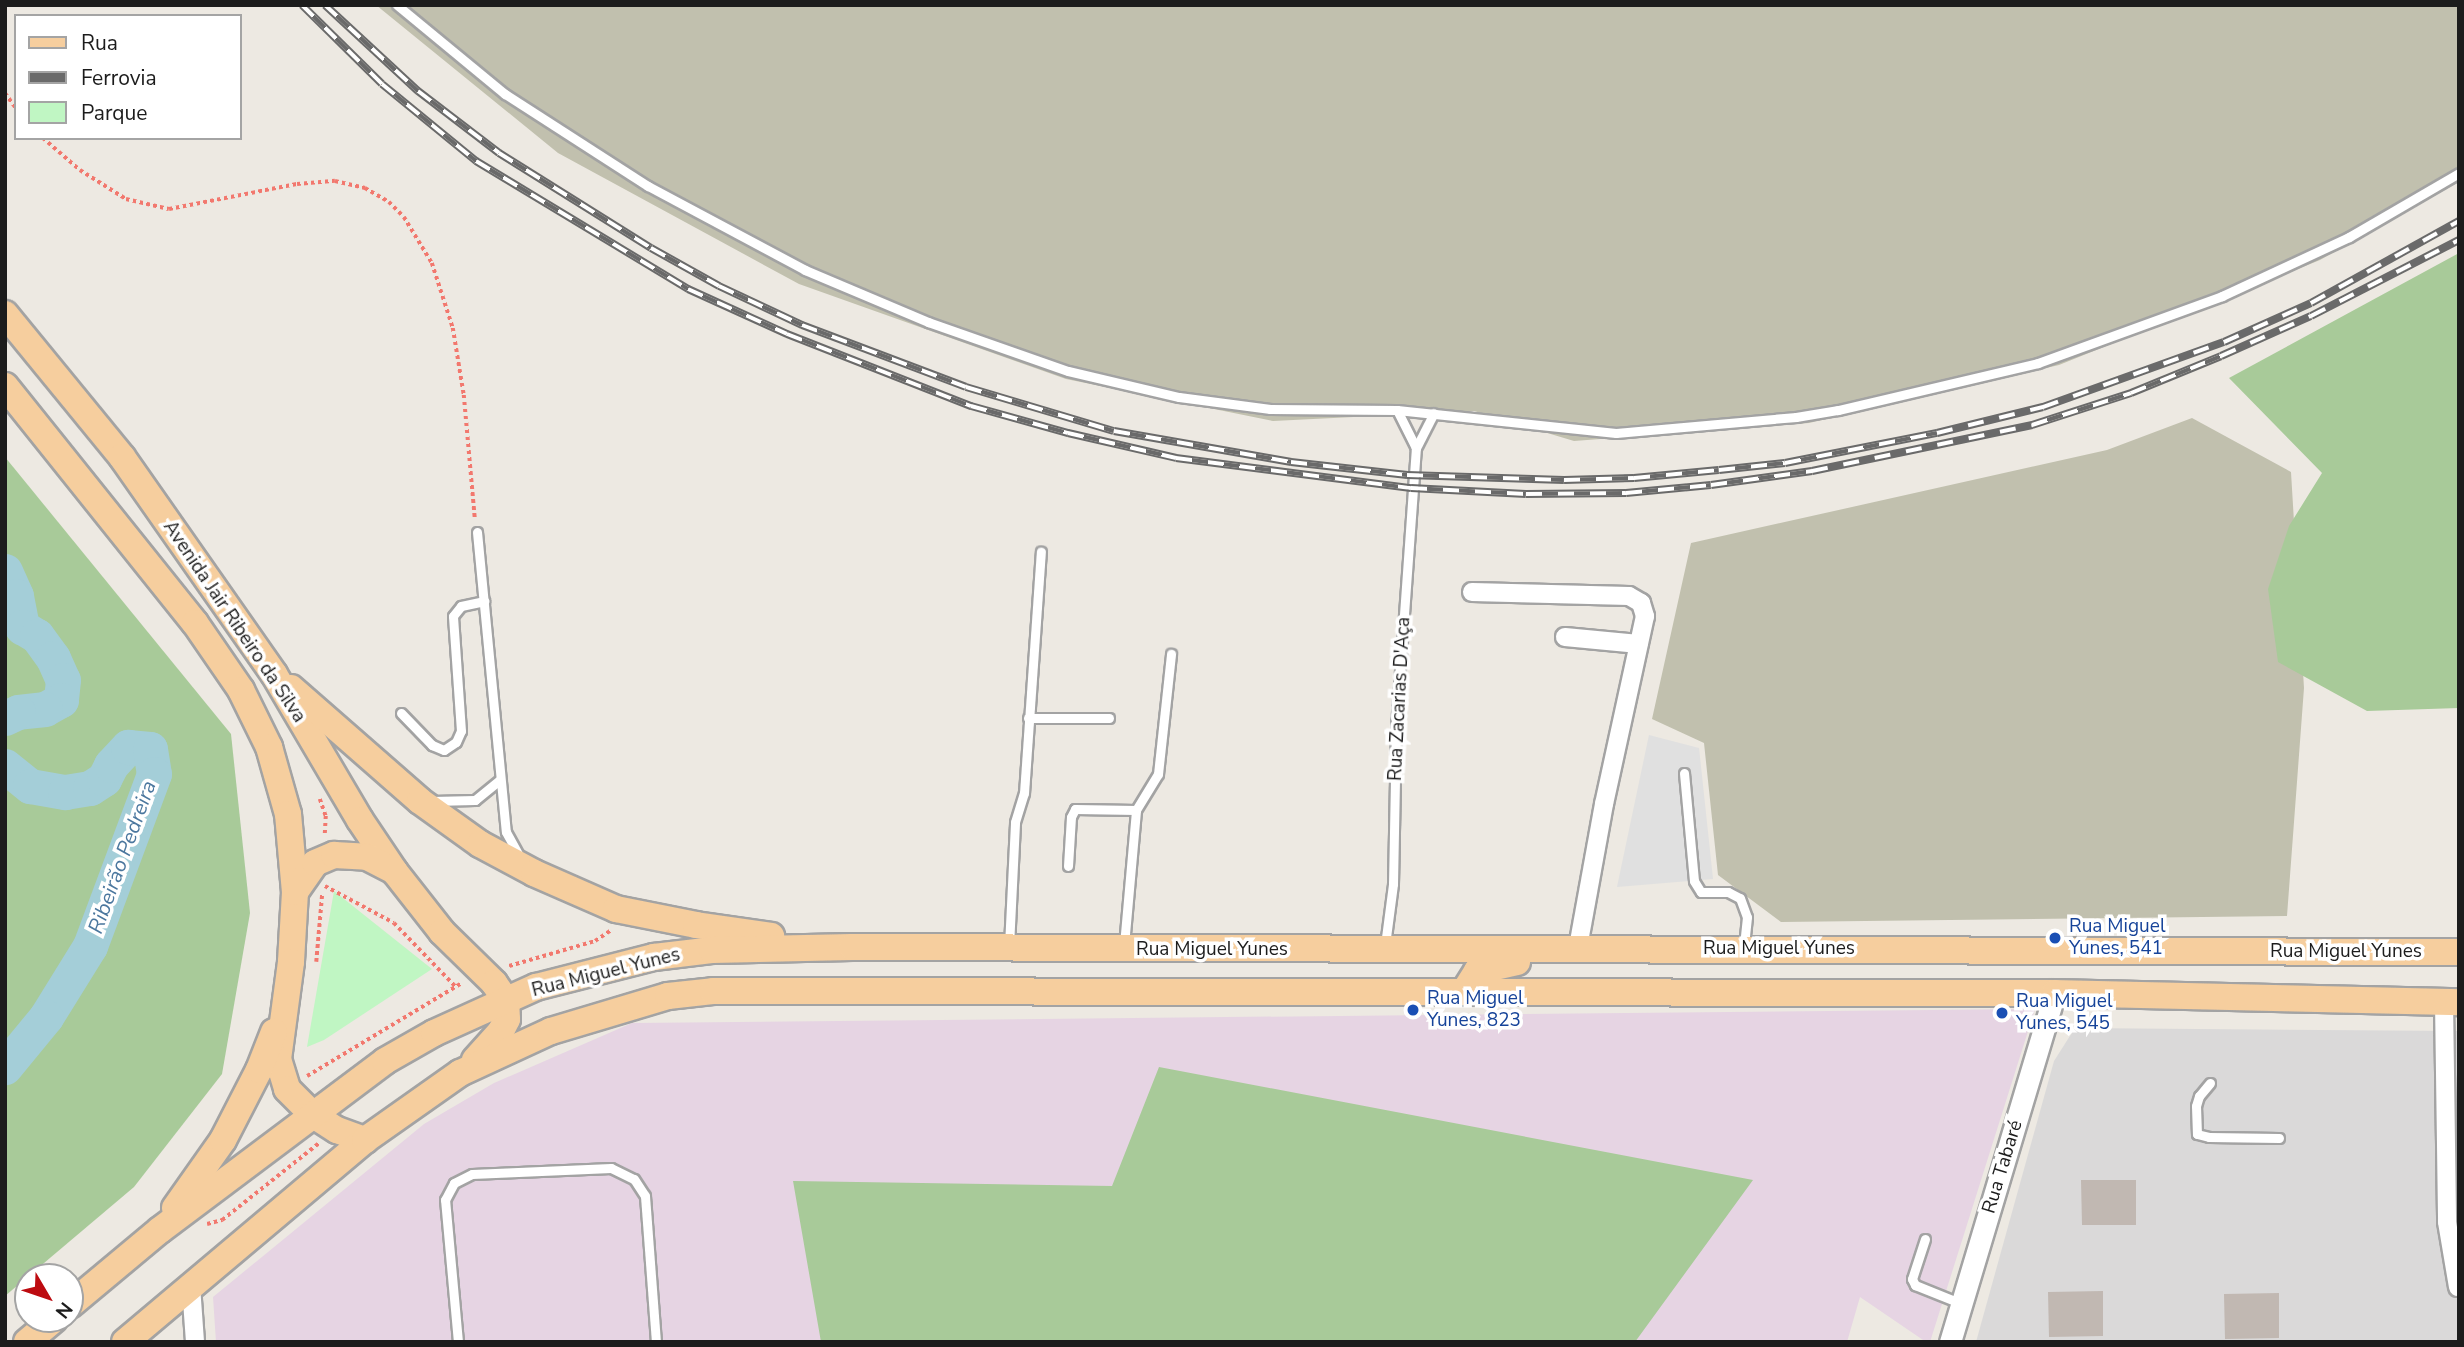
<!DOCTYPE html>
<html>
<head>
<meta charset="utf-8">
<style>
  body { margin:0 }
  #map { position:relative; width:2464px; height:1347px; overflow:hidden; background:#ede9e2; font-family:"Nunito Sans",sans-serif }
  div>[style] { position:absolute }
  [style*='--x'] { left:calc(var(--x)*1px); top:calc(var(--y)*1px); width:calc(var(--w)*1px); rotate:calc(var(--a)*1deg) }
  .residential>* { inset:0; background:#dad9d9 }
  .industrial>* { inset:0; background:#e6d4e3 }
  .construction>* { inset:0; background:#c1c0ae }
  .forest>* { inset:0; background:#a8ca99 }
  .park>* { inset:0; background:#c0f6c3 }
  .parking>* { inset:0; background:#e0e0e0 }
  .river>* { height:35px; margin:-17.5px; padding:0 17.5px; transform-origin:17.5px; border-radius:17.5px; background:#a4ced8 }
  .building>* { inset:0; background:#c1b8b2 }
  .path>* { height:3.5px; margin-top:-1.75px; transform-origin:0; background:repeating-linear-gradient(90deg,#f2786e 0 3.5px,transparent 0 7px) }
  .roads { filter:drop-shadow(2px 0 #a3a3a3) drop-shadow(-2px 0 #a3a3a3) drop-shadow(0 2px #a3a3a3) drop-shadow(0 -2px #a3a3a3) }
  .service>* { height:9px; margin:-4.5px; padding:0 4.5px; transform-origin:4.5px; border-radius:4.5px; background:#fff }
  .minor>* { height:18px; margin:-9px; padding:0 9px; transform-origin:9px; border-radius:9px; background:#fff }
  .tertiary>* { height:21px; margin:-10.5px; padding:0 10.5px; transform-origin:10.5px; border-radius:10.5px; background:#fff }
  .primary>* { height:26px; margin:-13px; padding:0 13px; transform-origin:13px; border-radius:13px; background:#f6ce9e }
  .rail>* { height:8px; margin-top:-4px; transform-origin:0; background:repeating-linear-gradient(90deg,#fff 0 16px,#6a6a6a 0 32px); box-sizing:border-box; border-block:2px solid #6a6a6a }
  .dots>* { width:19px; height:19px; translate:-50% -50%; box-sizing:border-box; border:4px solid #fff; border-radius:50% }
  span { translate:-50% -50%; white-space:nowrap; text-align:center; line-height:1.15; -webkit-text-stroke:7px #fff; paint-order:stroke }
  .street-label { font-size:19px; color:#1c1c1c }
  .transit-label { font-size:19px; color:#164399 }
  .left { translate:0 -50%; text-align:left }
  .water-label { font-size:21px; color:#4b779e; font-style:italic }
  .frame { position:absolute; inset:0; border:7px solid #1c1c1c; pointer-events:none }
  .legend { position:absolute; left:14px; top:14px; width:228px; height:126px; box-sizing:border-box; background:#fff; border:2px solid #a4a4a4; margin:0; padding:9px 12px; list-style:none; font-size:21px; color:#1c1c1c }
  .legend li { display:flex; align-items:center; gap:14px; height:35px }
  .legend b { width:35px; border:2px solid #a4a4a4 }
  .north { position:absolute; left:14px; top:1263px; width:70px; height:70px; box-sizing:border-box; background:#fff; border:2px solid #a4a4a4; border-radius:50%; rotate:129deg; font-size:19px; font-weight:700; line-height:28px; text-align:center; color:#1c1c1c }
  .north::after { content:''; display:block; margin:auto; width:24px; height:32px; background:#bd0b10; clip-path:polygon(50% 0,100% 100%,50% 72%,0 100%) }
</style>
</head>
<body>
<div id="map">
  <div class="residential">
    <div style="clip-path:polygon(2075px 1028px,2459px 1031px,2459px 1342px,1976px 1342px,2054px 1061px)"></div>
  </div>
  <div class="industrial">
    <div style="clip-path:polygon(2035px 1009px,1930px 1342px,1926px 1342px,1860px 1297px,1847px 1342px,216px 1342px,213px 1297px,424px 1124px,494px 1083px,632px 1023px)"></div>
  </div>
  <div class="construction">
    <div style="clip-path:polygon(376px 5px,2459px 5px,2459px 182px,2320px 260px,2059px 365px,1809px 423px,1574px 441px,1474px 411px,1273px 421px,1066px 379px,799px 284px,558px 153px)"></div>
    <div style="clip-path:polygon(2192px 418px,2291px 472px,2304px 688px,2287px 916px,1781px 922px,1718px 875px,1704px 743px,1652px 719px,1691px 543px,2107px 450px)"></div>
  </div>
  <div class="forest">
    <div style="clip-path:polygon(2459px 253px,2459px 708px,2367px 711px,2278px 662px,2268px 589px,2289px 526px,2322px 473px,2229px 378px)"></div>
    <div style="clip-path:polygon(5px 457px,231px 734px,250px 913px,222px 1074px,134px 1187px,5px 1296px)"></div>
    <div style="clip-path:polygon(1159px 1067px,1753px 1180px,1635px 1342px,821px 1342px,793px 1181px,1112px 1186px)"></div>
  </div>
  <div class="park">
    <div style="clip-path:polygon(334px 891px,432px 969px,324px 1040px,307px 1047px)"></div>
  </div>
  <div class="parking">
    <div style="clip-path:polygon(1649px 735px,1699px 748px,1713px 879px,1617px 887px)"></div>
  </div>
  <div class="river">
    <div style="--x:5;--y:571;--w:27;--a:66"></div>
    <div style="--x:16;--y:596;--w:32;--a:79"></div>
    <div style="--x:22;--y:627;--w:17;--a:31"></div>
    <div style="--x:37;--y:636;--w:27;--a:54"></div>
    <div style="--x:53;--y:658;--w:24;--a:66"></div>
    <div style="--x:63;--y:680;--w:20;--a:96"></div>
    <div style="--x:61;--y:700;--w:18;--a:151"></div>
    <div style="--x:45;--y:709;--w:27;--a:174"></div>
    <div style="--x:18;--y:712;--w:14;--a:155"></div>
    <div style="--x:5;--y:766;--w:32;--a:39"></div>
    <div style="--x:30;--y:786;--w:36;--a:10"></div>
    <div style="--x:65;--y:792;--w:25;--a:-9"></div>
    <div style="--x:90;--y:788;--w:17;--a:-33"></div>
    <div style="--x:104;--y:779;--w:16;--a:-63"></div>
    <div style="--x:111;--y:765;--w:25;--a:-47"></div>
    <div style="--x:128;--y:747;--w:22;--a:5"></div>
    <div style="--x:150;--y:749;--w:25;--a:81"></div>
    <div style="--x:154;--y:774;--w:184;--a:110.4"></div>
    <div style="--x:90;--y:946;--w:84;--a:121.8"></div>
    <div style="--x:46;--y:1017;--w:65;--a:129.4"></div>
  </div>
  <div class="building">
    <div style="clip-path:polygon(2081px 1180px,2136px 1180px,2136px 1225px,2082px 1225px)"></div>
    <div style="clip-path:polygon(2103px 1291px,2103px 1336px,2049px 1337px,2048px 1292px)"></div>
    <div style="clip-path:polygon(2279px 1293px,2279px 1338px,2225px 1339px,2224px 1294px)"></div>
  </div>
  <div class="path">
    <div style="--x:5;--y:93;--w:19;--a:54"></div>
    <div style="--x:43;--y:138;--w:49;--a:40.9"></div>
    <div style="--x:80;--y:170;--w:54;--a:32.2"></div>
    <div style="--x:126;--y:199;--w:44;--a:13.1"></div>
    <div style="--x:169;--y:209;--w:130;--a:-11.1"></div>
    <div style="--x:297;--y:184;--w:38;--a:-5"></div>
    <div style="--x:335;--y:181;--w:31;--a:13"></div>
    <div style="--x:365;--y:188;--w:28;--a:30"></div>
    <div style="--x:389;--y:202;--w:21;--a:45"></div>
    <div style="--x:404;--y:217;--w:54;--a:58.7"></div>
    <div style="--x:432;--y:263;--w:68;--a:72.1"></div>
    <div style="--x:453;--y:328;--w:68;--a:80.7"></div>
    <div style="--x:464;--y:395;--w:124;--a:84.9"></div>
    <div style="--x:320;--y:799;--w:18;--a:71"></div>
    <div style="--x:326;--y:816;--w:20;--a:93"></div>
    <div style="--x:325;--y:886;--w:78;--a:28.2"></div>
    <div style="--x:394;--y:923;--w:88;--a:45.9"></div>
    <div style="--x:316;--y:962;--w:69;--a:-85"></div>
    <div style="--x:509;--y:966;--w:90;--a:-16.2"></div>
    <div style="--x:595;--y:941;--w:18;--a:-34"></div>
    <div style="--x:307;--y:1076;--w:181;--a:-31"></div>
    <div style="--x:207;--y:1224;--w:16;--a:-15"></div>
    <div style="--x:222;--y:1220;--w:124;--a:-38.4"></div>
  </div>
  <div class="roads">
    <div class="service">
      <div style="--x:397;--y:5;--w:140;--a:39.5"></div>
      <div style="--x:505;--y:94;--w:170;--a:32.8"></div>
      <div style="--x:648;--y:186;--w:178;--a:28.1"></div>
      <div style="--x:805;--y:270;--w:134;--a:22.9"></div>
      <div style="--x:928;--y:322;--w:148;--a:19.3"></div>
      <div style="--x:1068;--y:371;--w:114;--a:13.2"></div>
      <div style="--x:1179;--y:397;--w:92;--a:7.5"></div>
      <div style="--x:1270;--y:409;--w:127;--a:0.5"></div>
      <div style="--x:1397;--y:410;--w:220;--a:6"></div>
      <div style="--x:1616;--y:433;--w:181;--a:-5.1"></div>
      <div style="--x:1796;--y:417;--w:43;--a:-9.5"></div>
      <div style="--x:1838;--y:410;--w:205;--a:-13.2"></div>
      <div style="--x:2038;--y:363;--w:196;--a:-20"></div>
      <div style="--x:2222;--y:296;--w:140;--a:-24.9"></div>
      <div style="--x:2349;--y:237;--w:127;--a:-30.2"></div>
      <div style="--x:1397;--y:410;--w:42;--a:63.4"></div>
      <div style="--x:477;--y:532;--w:301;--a:84.5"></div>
      <div style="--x:506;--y:832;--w:25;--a:61"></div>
      <div style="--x:401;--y:713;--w:45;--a:45.9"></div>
      <div style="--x:432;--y:745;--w:13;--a:23"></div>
      <div style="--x:444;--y:750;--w:14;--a:-34"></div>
      <div style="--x:456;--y:742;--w:12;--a:-66"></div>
      <div style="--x:461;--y:731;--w:115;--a:-94"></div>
      <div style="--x:453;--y:616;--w:13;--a:-51"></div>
      <div style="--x:461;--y:606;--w:24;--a:-12"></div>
      <div style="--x:1028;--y:718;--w:81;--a:0"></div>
      <div style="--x:1684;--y:773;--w:108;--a:84.7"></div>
      <div style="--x:1694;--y:881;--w:13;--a:58"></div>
      <div style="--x:1701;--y:892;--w:27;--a:0"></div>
      <div style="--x:1728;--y:892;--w:13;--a:27"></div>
      <div style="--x:1740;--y:898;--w:20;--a:70"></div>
      <div style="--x:1747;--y:917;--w:31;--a:96"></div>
      <div style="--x:432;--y:801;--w:43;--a:-1.3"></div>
      <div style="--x:475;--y:800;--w:32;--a:-39"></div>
      <div style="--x:1068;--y:866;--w:49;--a:-86.5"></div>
      <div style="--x:1071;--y:817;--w:9;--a:-63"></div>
      <div style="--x:1075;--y:809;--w:61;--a:0.9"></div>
      <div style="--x:1124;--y:945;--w:136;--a:-84.9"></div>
      <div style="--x:1136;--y:810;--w:42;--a:-58.6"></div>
      <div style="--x:1158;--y:774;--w:121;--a:-83.8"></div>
      <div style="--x:1385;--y:945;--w:62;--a:-82.5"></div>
      <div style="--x:1393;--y:884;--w:158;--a:-88.9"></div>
      <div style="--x:1396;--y:726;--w:279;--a:-85.9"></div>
      <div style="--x:1416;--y:448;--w:39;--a:-63"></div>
      <div style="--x:1009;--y:946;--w:124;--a:-87.2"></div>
      <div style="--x:1015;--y:822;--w:30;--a:-73"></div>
      <div style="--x:1024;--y:793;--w:242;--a:-86"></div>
      <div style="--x:2210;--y:1083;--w:17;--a:130"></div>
      <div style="--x:2199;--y:1096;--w:10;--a:107"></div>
      <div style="--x:2196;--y:1106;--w:28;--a:88"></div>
      <div style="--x:2197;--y:1134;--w:12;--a:14"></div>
      <div style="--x:2209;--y:1137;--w:70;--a:0.8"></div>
      <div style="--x:1925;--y:1239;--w:42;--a:108"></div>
      <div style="--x:1912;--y:1279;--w:7;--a:63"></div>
      <div style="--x:1915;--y:1285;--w:48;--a:21.8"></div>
      <div style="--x:458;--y:1342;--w:143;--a:-95.2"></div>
      <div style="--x:445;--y:1200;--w:19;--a:-62"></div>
      <div style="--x:454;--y:1183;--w:20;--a:-27"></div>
      <div style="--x:472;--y:1174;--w:139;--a:-2.5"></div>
      <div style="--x:611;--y:1168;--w:25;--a:26"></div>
      <div style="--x:634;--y:1179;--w:20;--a:57"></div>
      <div style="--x:645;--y:1196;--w:146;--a:85.7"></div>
    </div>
    <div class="minor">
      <div style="--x:1472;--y:592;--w:157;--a:1.5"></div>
      <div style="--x:1629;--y:596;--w:14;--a:30"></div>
      <div style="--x:1641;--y:603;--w:14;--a:73"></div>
      <div style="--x:1645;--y:616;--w:192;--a:102.3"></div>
      <div style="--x:1604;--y:804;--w:145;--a:100.3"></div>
      <div style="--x:1565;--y:637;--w:74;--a:5.4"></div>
      <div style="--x:2444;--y:1001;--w:221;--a:89.2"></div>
      <div style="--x:2447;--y:1222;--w:66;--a:80.4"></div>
      <div style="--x:191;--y:1286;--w:56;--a:85.9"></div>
    </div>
    <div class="tertiary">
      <div style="--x:1950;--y:1342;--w:364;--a:-73.3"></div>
    </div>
    <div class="primary">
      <div style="--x:5;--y:314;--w:185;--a:50.7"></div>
      <div style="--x:122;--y:457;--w:265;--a:55"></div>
      <div style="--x:274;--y:674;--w:169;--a:59.5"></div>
      <div style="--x:360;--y:820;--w:63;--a:56.1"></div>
      <div style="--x:395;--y:872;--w:76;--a:51.9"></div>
      <div style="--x:442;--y:932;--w:73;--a:44.4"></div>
      <div style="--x:494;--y:983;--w:21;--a:55"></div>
      <div style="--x:5;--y:386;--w:304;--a:51.3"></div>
      <div style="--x:195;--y:623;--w:81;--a:55.5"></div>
      <div style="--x:241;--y:690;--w:64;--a:63.8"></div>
      <div style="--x:269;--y:747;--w:70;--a:74.2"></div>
      <div style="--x:288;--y:814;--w:78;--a:84.9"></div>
      <div style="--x:295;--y:892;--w:70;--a:93.3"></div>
      <div style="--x:291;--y:962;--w:98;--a:97.6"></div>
      <div style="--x:278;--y:1059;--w:31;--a:73"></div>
      <div style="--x:287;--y:1089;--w:35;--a:45"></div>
      <div style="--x:312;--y:1114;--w:30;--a:33"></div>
      <div style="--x:337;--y:1130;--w:30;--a:20"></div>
      <div style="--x:291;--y:688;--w:171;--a:41.2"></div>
      <div style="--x:420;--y:801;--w:74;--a:35.6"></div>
      <div style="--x:480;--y:844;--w:61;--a:28.2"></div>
      <div style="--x:534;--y:873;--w:90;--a:23.7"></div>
      <div style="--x:616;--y:909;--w:82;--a:11.3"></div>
      <div style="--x:696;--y:925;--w:76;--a:8.3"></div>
      <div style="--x:295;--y:892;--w:35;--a:-55"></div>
      <div style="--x:315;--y:863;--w:21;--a:-23"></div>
      <div style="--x:334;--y:855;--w:33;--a:3"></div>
      <div style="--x:367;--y:857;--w:30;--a:27"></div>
      <div style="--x:1464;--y:992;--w:25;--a:-58"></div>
      <div style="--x:1477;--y:971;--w:41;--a:-12.7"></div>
      <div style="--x:475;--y:1060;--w:39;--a:-48"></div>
      <div style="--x:501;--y:1031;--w:13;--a:-63"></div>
      <div style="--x:507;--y:1019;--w:19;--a:-93"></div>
      <div style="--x:175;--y:1208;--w:83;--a:-54.8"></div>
      <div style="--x:223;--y:1140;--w:79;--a:-62.8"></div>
      <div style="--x:259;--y:1070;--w:41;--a:-68.5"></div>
      <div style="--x:70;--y:1305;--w:117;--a:-39.8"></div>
      <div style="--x:160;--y:1230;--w:281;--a:-36.9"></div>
      <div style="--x:385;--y:1061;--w:56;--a:-29.7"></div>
      <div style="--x:434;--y:1033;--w:112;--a:-24.3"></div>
      <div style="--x:536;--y:987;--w:122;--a:-14.3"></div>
      <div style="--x:654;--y:957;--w:58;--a:-6.9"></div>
      <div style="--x:712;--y:950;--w:140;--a:-1.2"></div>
      <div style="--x:852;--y:947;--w:1607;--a:0.18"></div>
      <div style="--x:27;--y:1342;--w:35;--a:-40"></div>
      <div style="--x:125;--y:1342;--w:314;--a:-40.1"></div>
      <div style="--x:365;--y:1140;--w:116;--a:-35.2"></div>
      <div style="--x:460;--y:1073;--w:100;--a:-24.8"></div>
      <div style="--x:551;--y:1031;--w:122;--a:-16.7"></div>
      <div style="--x:668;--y:996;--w:45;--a:-6.3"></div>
      <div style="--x:713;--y:991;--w:1342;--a:0.09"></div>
      <div style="--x:2055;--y:993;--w:404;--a:1.3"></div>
    </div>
  </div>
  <div class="rail">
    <div style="--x:302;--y:5;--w:112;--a:44.6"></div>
    <div style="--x:382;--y:84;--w:122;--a:39.3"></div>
    <div style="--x:476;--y:161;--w:248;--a:31.1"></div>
    <div style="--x:688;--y:289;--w:109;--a:24.4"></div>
    <div style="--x:787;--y:334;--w:198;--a:21.4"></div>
    <div style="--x:971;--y:406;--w:101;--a:15.6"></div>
    <div style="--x:1068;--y:433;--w:111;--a:13"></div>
    <div style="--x:1176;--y:458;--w:237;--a:7.3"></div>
    <div style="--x:1411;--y:488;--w:115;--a:3"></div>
    <div style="--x:1526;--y:494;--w:100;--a:-0.6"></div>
    <div style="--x:1626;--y:493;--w:85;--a:-5.4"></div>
    <div style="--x:1711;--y:485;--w:102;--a:-7.9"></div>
    <div style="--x:1812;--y:471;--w:225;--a:-11.8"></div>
    <div style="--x:2032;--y:425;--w:104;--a:-17.9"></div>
    <div style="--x:2131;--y:393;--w:97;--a:-22.3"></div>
    <div style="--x:2221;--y:356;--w:98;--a:-24"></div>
    <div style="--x:2311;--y:316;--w:166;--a:-27.2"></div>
    <div style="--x:325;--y:5;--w:127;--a:42.8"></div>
    <div style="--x:418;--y:91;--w:102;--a:37.4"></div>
    <div style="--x:499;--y:153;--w:179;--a:32"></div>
    <div style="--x:651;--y:248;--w:78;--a:29.2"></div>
    <div style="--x:719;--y:286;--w:92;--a:25.2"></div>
    <div style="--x:802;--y:325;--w:175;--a:20.7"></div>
    <div style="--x:966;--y:387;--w:154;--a:16.6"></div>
    <div style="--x:1114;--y:431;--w:180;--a:9.9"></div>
    <div style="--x:1291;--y:462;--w:117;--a:6.4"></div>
    <div style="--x:1407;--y:475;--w:157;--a:1.8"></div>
    <div style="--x:1564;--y:480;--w:70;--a:-1.6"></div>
    <div style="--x:1634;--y:478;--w:85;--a:-5.4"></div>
    <div style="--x:1719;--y:470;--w:66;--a:-6.1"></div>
    <div style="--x:1785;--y:463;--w:155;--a:-11.2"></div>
    <div style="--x:1937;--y:433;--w:109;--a:-13.8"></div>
    <div style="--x:2043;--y:407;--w:192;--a:-19.8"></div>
    <div style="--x:2224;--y:342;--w:95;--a:-24.1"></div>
    <div style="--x:2311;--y:303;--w:169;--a:-29"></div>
  </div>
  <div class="dots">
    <div style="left:2055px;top:938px;background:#1a4fb4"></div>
    <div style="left:1413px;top:1010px;background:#1a4fb4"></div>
    <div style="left:2002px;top:1013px;background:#1a4fb4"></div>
  </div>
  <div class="street-label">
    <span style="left:234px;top:622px;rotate:56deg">Avenida Jair Ribeiro da Silva</span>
    <span style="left:1400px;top:699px;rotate:-87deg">Rua Zacarias D'Aça</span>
    <span style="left:1779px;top:949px">Rua Miguel Yunes</span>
    <span style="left:1212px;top:950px">Rua Miguel Yunes</span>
    <span style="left:2346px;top:952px">Rua Miguel Yunes</span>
    <span style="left:606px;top:973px;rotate:-14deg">Rua Miguel Yunes</span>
    <span style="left:2003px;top:1167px;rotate:-73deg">Rua Tabaré</span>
  </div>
  <div class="transit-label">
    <span class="left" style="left:2069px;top:938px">Rua Miguel<br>Yunes, 541</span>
    <span class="left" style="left:1427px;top:1010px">Rua Miguel<br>Yunes, 823</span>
    <span class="left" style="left:2016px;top:1013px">Rua Miguel<br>Yunes, 545</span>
  </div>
  <div class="water-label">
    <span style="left:122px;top:857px;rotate:-70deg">Ribeirão Pedreira</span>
  </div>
  <div class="frame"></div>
  <ul class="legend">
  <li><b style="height:9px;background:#f6ce9e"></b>Rua</li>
  <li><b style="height:9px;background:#6a6a6a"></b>Ferrovia</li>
  <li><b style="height:19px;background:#c0f6c3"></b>Parque</li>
  </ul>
  <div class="north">N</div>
</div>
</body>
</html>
